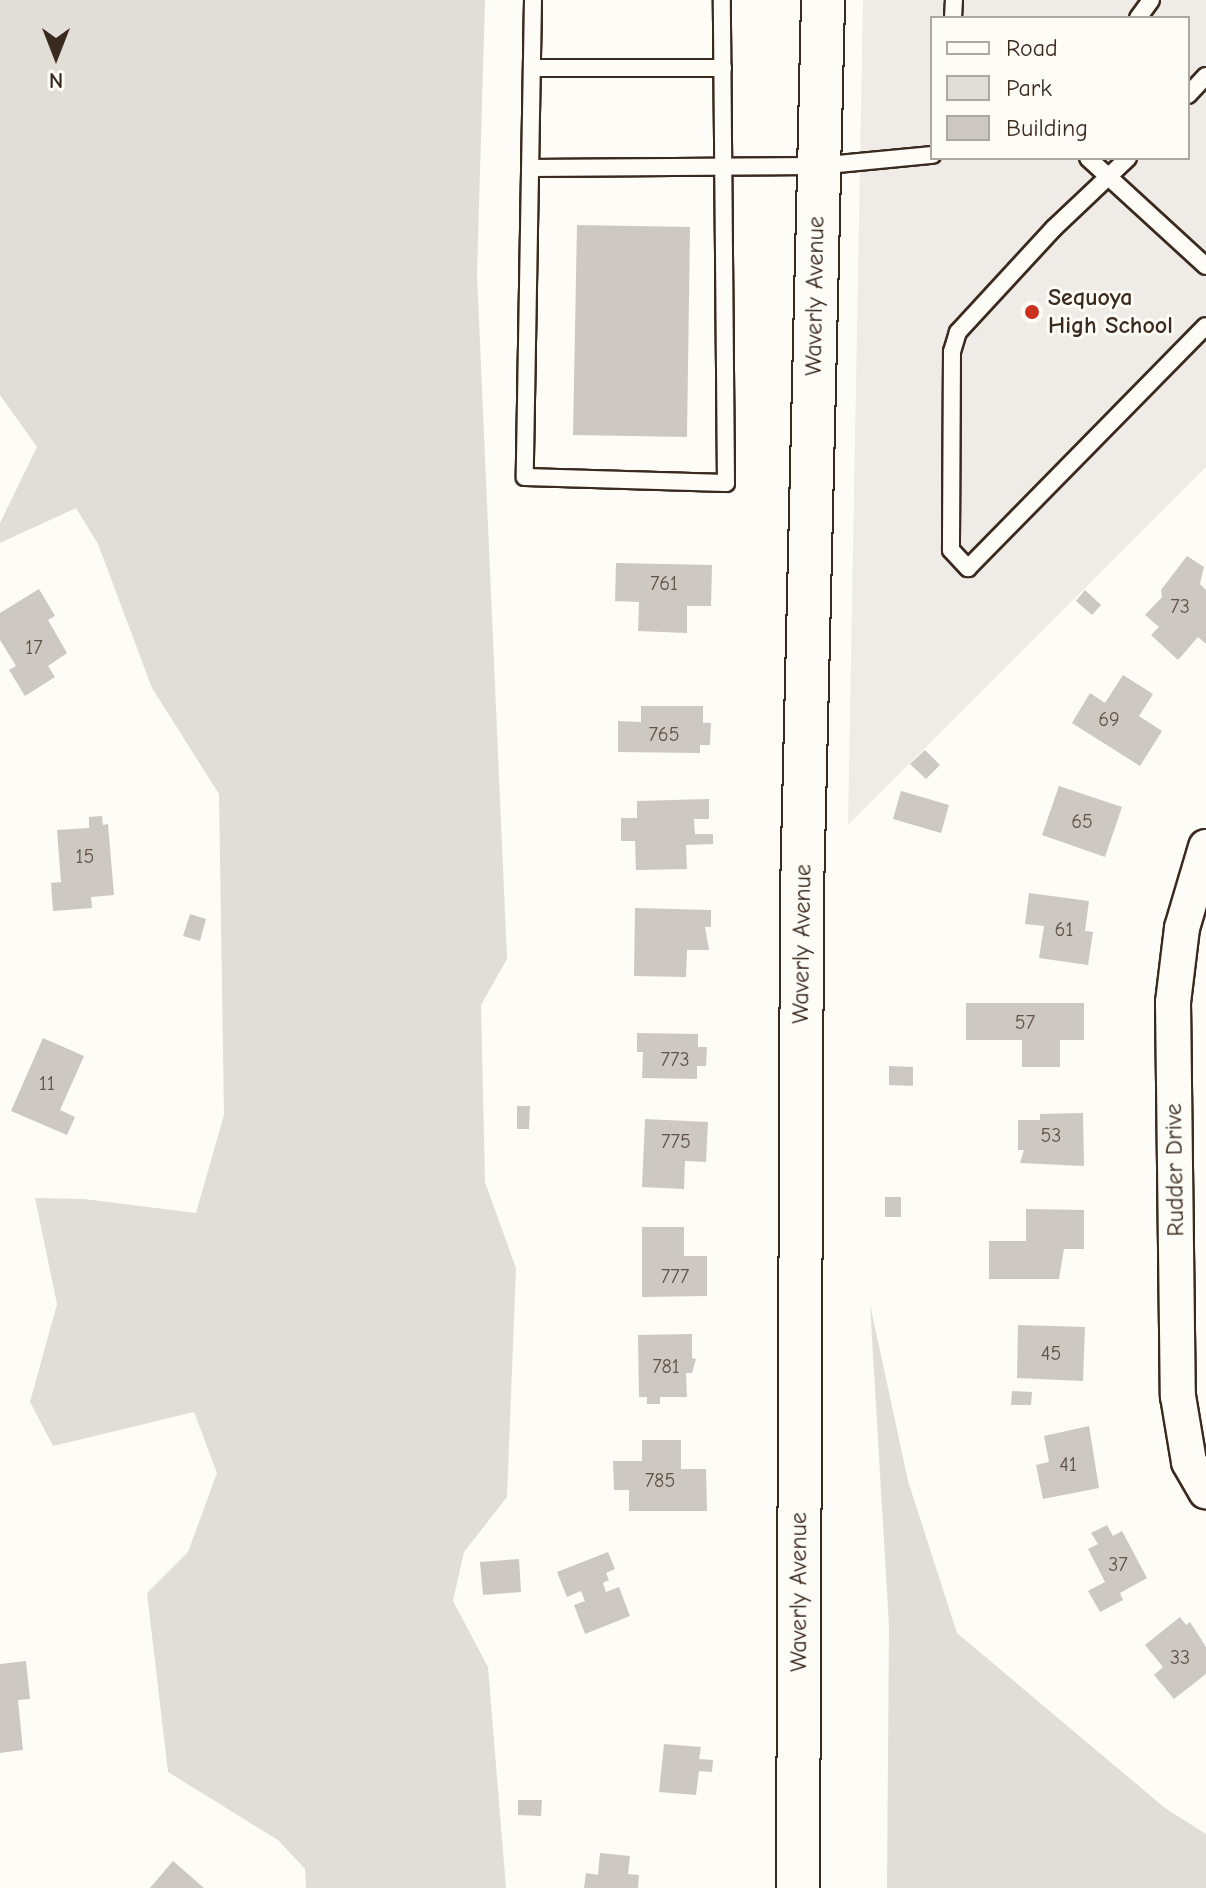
<!DOCTYPE html>
<html>
<head>
<meta charset="utf-8">
<style>
  body { margin:0 }
  #map { position:relative; width:1206px; height:1888px; overflow:hidden; background:#fdfcf7; font-family:"Comic Neue",sans-serif }
  div>[style] { position:absolute }
  [style*='--x'] { left:calc(var(--x)*1px); top:calc(var(--y)*1px); width:calc(var(--w)*1px); rotate:calc(var(--a)*1deg) }
  .built>* { inset:0; background:#efece7 }
  .green>* { inset:0; background:#e1ded7 }
  .building>* { inset:0; background:#cdc8c2 }
  .roads { filter:drop-shadow(2px 0 #3b2a1e) drop-shadow(-2px 0 #3b2a1e) drop-shadow(0 2px #3b2a1e) drop-shadow(0 -2px #3b2a1e) }
  .service>* { height:16px; margin:-8px; padding:0 8px; transform-origin:8px; border-radius:8px; background:#fdfcf7 }
  .minor>* { height:34px; margin:-17px; padding:0 17px; transform-origin:17px; border-radius:17px; background:#fdfcf7 }
  .tertiary>* { height:42px; margin:-21px; padding:0 21px; transform-origin:21px; border-radius:21px; background:#fdfcf7 }
  .dots>* { width:22px; height:22px; translate:-50% -50%; box-sizing:border-box; border:4px solid #fdfcf7; border-radius:50% }
  span { translate:-50% -50%; white-space:nowrap; text-align:center; line-height:1.15; -webkit-text-stroke:6px #fdfcf7; paint-order:stroke }
  .number-label { font-size:20px; color:#605247 }
  .number-label span { -webkit-text-stroke-width:0 }
  .street-label { font-size:24px; color:#3b2a1e }
  .poi-label { font-size:24px; color:#3b2a1e; font-weight:700 }
  .left { translate:0 -50%; text-align:left }
  .legend { position:absolute; left:930px; top:16px; width:260px; height:144px; box-sizing:border-box; background:#fdfcf7; border:2px solid #afa8a0; margin:0; padding:10px 14px; list-style:none; font-size:24px; color:#3b2a1e }
  .legend li { display:flex; align-items:center; gap:16px; height:40px }
  .legend b { width:40px; border:2px solid #afa8a0 }
  .north { position:absolute; left:16px; top:16px; width:80px; height:80px; -webkit-text-stroke:6px #fdfcf7; paint-order:stroke; rotate:180deg; font-size:22px; font-weight:700; line-height:32px; text-align:center; color:#3b2a1e }
  .north::after { content:''; display:block; margin:auto; width:28px; height:36px; background:#3b2a1e; clip-path:polygon(50% 0,100% 100%,50% 72%,0 100%) }
</style>
</head>
<body>
<div id="map">
  <div class="built">
    <div style="clip-path:polygon(evenodd,863px 0,1206px 0,1206px 467px,848px 825px,863px 0,932px 18px,1188px 18px,1188px 158px,932px 158px,932px 18px)"></div>
  </div>
  <div class="green">
    <div style="clip-path:polygon(0 0,485px 0,477px 274px,507px 959px,481px 1005px,485px 1182px,516px 1268px,507px 1497px,464px 1552px,453px 1601px,488px 1667px,506px 1888px,306px 1888px,305px 1869px,278px 1840px,168px 1772px,147px 1593px,188px 1552px,217px 1473px,194px 1412px,53px 1446px,30px 1402px,57px 1304px,35px 1198px,84px 1199px,196px 1213px,224px 1115px,219px 794px,152px 688px,98px 544px,76px 508px,0 543px,0 523px,37px 447px,0 395px)"></div>
    <div style="clip-path:polygon(870px 1304px,908px 1481px,957px 1633px,1165px 1808px,1206px 1834px,1206px 1888px,887px 1888px,889px 1626px)"></div>
  </div>
  <div class="building">
    <div style="clip-path:polygon(577px 225px,690px 227px,687px 437px,573px 435px)"></div>
    <div style="clip-path:polygon(1187px 556px,1204px 567px,1200px 584px,1206px 590px,1206px 644px,1198px 637px,1178px 660px,1151px 635px,1159px 627px,1145px 615px,1162px 597px,1161px 590px)"></div>
    <div style="clip-path:polygon(616px 563px,712px 565px,711px 606px,687px 606px,687px 633px,638px 631px,639px 602px,615px 601px)"></div>
    <div style="clip-path:polygon(39px 589px,55px 616px,48px 620px,67px 653px,48px 666px,55px 677px,25px 696px,9px 670px,16px 666px,0 640px,0 613px)"></div>
    <div style="clip-path:polygon(1085px 590px,1101px 605px,1092px 615px,1076px 601px)"></div>
    <div style="clip-path:polygon(1123px 675px,1153px 694px,1139px 716px,1162px 731px,1140px 766px,1072px 723px,1090px 693px,1105px 703px)"></div>
    <div style="clip-path:polygon(641px 706px,703px 706px,703px 723px,711px 723px,710px 745px,700px 745px,700px 753px,618px 752px,618px 721px,641px 722px)"></div>
    <div style="clip-path:polygon(925px 750px,940px 765px,926px 779px,910px 764px)"></div>
    <div style="clip-path:polygon(1059px 786px,1122px 807px,1105px 857px,1042px 835px)"></div>
    <div style="clip-path:polygon(901px 791px,949px 805px,941px 833px,893px 819px)"></div>
    <div style="clip-path:polygon(709px 799px,709px 819px,694px 819px,695px 834px,713px 834px,713px 844px,686px 845px,687px 869px,636px 870px,635px 841px,621px 841px,621px 818px,637px 818px,637px 801px)"></div>
    <div style="clip-path:polygon(102px 816px,103px 825px,108px 824px,114px 895px,91px 897px,92px 908px,53px 911px,51px 883px,61px 882px,57px 830px,89px 828px,89px 817px)"></div>
    <div style="clip-path:polygon(1029px 893px,1089px 901px,1085px 931px,1093px 932px,1088px 965px,1039px 958px,1044px 926px,1025px 924px)"></div>
    <div style="clip-path:polygon(635px 908px,711px 910px,711px 927px,705px 927px,709px 950px,687px 950px,686px 977px,634px 976px)"></div>
    <div style="clip-path:polygon(190px 914px,206px 919px,200px 941px,183px 936px)"></div>
    <div style="clip-path:polygon(966px 1003px,1084px 1003px,1084px 1040px,1060px 1040px,1060px 1067px,1022px 1067px,1022px 1040px,966px 1040px)"></div>
    <div style="clip-path:polygon(637px 1033px,698px 1034px,698px 1047px,707px 1047px,706px 1066px,697px 1066px,697px 1079px,642px 1078px,643px 1052px,637px 1052px)"></div>
    <div style="clip-path:polygon(43px 1038px,84px 1056px,60px 1110px,75px 1117px,67px 1135px,11px 1111px)"></div>
    <div style="clip-path:polygon(889px 1066px,913px 1067px,913px 1086px,889px 1085px)"></div>
    <div style="clip-path:polygon(517px 1106px,530px 1106px,529px 1129px,517px 1129px)"></div>
    <div style="clip-path:polygon(1083px 1113px,1084px 1166px,1020px 1163px,1024px 1150px,1018px 1150px,1018px 1120px,1040px 1120px,1040px 1114px)"></div>
    <div style="clip-path:polygon(645px 1119px,708px 1122px,706px 1162px,685px 1161px,684px 1189px,642px 1187px)"></div>
    <div style="clip-path:polygon(885px 1197px,901px 1197px,901px 1217px,885px 1217px)"></div>
    <div style="clip-path:polygon(1026px 1209px,1084px 1210px,1084px 1249px,1064px 1249px,1059px 1279px,989px 1279px,989px 1241px,1026px 1241px)"></div>
    <div style="clip-path:polygon(642px 1227px,684px 1227px,684px 1256px,707px 1256px,707px 1296px,642px 1297px)"></div>
    <div style="clip-path:polygon(1018px 1325px,1085px 1327px,1083px 1381px,1017px 1378px)"></div>
    <div style="clip-path:polygon(692px 1334px,692px 1358px,696px 1359px,692px 1373px,686px 1373px,687px 1397px,660px 1397px,660px 1404px,647px 1404px,647px 1397px,639px 1397px,638px 1335px)"></div>
    <div style="clip-path:polygon(1012px 1391px,1032px 1392px,1031px 1405px,1011px 1405px)"></div>
    <div style="clip-path:polygon(1089px 1426px,1099px 1488px,1043px 1499px,1036px 1465px,1049px 1462px,1044px 1436px)"></div>
    <div style="clip-path:polygon(642px 1440px,681px 1440px,681px 1469px,706px 1469px,707px 1511px,629px 1511px,629px 1490px,614px 1490px,613px 1461px,642px 1461px)"></div>
    <div style="clip-path:polygon(1107px 1525px,1113px 1536px,1122px 1531px,1147px 1578px,1120px 1593px,1123px 1600px,1100px 1612px,1088px 1591px,1105px 1582px,1088px 1549px,1098px 1544px,1091px 1533px)"></div>
    <div style="clip-path:polygon(608px 1552px,615px 1569px,606px 1573px,609px 1580px,603px 1583px,606px 1592px,619px 1587px,630px 1616px,585px 1634px,574px 1605px,585px 1601px,581px 1591px,567px 1597px,557px 1572px)"></div>
    <div style="clip-path:polygon(519px 1559px,521px 1592px,483px 1595px,480px 1562px)"></div>
    <div style="clip-path:polygon(1180px 1617px,1186px 1625px,1190px 1622px,1206px 1647px,1206px 1674px,1174px 1699px,1154px 1675px,1163px 1667px,1145px 1645px)"></div>
    <div style="clip-path:polygon(26px 1661px,30px 1699px,18px 1700px,23px 1750px,0 1753px,0 1664px)"></div>
    <div style="clip-path:polygon(664px 1744px,701px 1747px,699px 1759px,713px 1760px,712px 1772px,699px 1771px,696px 1795px,659px 1792px)"></div>
    <div style="clip-path:polygon(518px 1800px,542px 1800px,541px 1816px,518px 1815px)"></div>
    <div style="clip-path:polygon(600px 1853px,630px 1856px,628px 1874px,639px 1875px,638px 1888px,584px 1888px,586px 1873px,598px 1875px)"></div>
    <div style="clip-path:polygon(173px 1861px,204px 1888px,150px 1888px)"></div>
  </div>
  <div class="roads">
    <div class="service">
      <div style="--x:533;--y:0;--w:477;--a:91"></div>
      <div style="--x:525;--y:477;--w:201;--a:1.7"></div>
      <div style="--x:726;--y:483;--w:483;--a:-90.5"></div>
      <div style="--x:953;--y:18;--w:18;--a:-87"></div>
      <div style="--x:1138;--y:18;--w:22;--a:-54"></div>
      <div style="--x:532;--y:68;--w:191;--a:0"></div>
      <div style="--x:1188;--y:95;--w:26;--a:-47"></div>
      <div style="--x:1088;--y:158;--w:160;--a:42.5"></div>
      <div style="--x:1128;--y:158;--w:102;--a:136.6"></div>
      <div style="--x:1054;--y:228;--w:142;--a:132.7"></div>
      <div style="--x:958;--y:332;--w:21;--a:107"></div>
      <div style="--x:952;--y:352;--w:198;--a:90.3"></div>
      <div style="--x:951;--y:550;--w:25;--a:47"></div>
      <div style="--x:968;--y:568;--w:339;--a:-45.5"></div>
      <div style="--x:530;--y:168;--w:287;--a:-0.4"></div>
      <div style="--x:817;--y:166;--w:116;--a:-5.5"></div>
    </div>
    <div class="minor">
      <div style="--x:1206;--y:847;--w:84;--a:106.5"></div>
      <div style="--x:1182;--y:928;--w:75;--a:96.9"></div>
      <div style="--x:1173;--y:1002;--w:394;--a:89.3"></div>
      <div style="--x:1178;--y:1396;--w:67;--a:80.5"></div>
      <div style="--x:1189;--y:1462;--w:34;--a:60"></div>
    </div>
    <div class="tertiary">
      <div style="--x:798;--y:1888;--w:995;--a:-89.77"></div>
      <div style="--x:802;--y:893;--w:893;--a:-88.65"></div>
    </div>
  </div>
  <div class="dots">
    <div style="left:1032px;top:312px;background:#c8321e"></div>
  </div>
  <div class="number-label">
    <span style="left:664px;top:583px">761</span>
    <span style="left:1180px;top:606px">73</span>
    <span style="left:34px;top:647px">17</span>
    <span style="left:1109px;top:719px">69</span>
    <span style="left:664px;top:734px">765</span>
    <span style="left:1082px;top:821px">65</span>
    <span style="left:85px;top:856px">15</span>
    <span style="left:1064px;top:929px">61</span>
    <span style="left:1025px;top:1022px">57</span>
    <span style="left:675px;top:1059px">773</span>
    <span style="left:47px;top:1083px">11</span>
    <span style="left:1051px;top:1135px">53</span>
    <span style="left:676px;top:1141px">775</span>
    <span style="left:675px;top:1276px">777</span>
    <span style="left:1051px;top:1353px">45</span>
    <span style="left:666px;top:1366px">781</span>
    <span style="left:1068px;top:1464px">41</span>
    <span style="left:660px;top:1480px">785</span>
    <span style="left:1118px;top:1564px">37</span>
    <span style="left:1180px;top:1657px">33</span>
  </div>
  <div class="street-label">
    <span style="left:815px;top:296px;rotate:-89deg">Waverly Avenue</span>
    <span style="left:802px;top:944px;rotate:-89deg">Waverly Avenue</span>
    <span style="left:1175px;top:1170px;rotate:-91deg">Rudder Drive</span>
    <span style="left:799px;top:1592px;rotate:-90deg">Waverly Avenue</span>
  </div>
  <div class="poi-label">
    <span class="left" style="left:1048px;top:312px">Sequoya<br>High School</span>
  </div>
  <ul class="legend">
  <li><b style="height:10px;background:#fdfcf7"></b>Road</li>
  <li><b style="height:22px;background:#e1ded7"></b>Park</li>
  <li><b style="height:22px;background:#cdc8c2"></b>Building</li>
  </ul>
  <div class="north">N</div>
</div>
</body>
</html>
